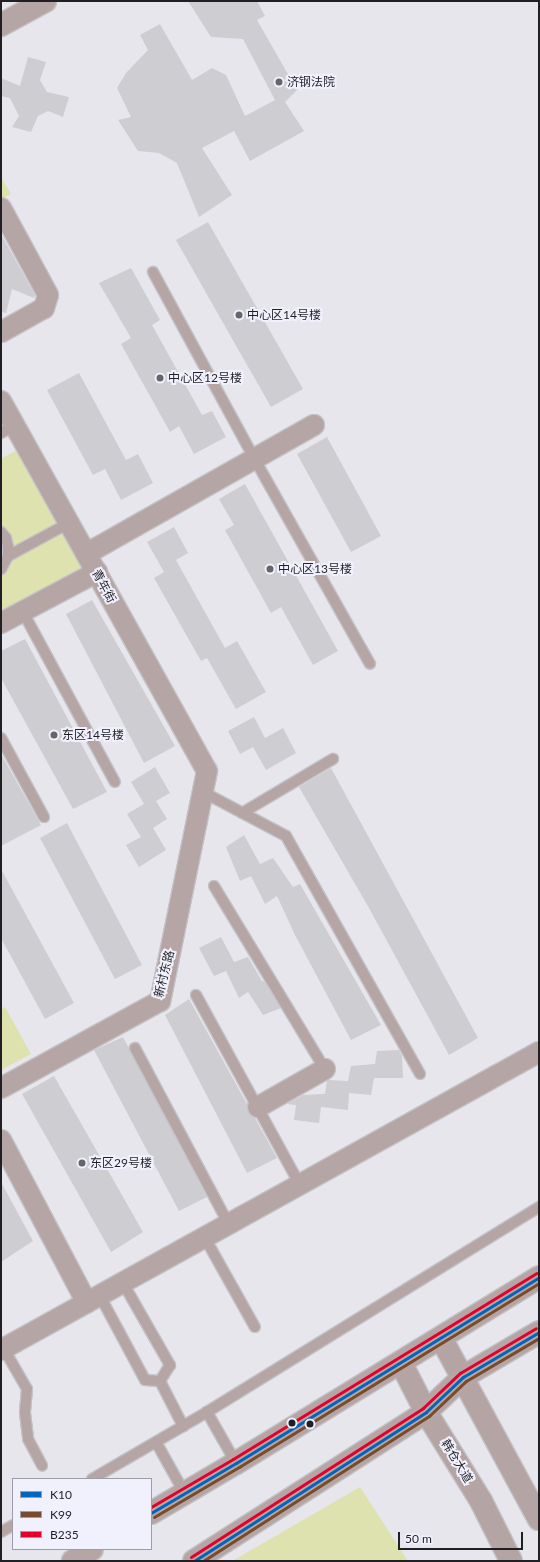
<!DOCTYPE html>
<html>
<head>
<meta charset="utf-8">
<style>
  body { margin:0 }
  #map { position:relative; width:540px; height:1562px; overflow:hidden; background:#e6e6ec; font-family:Lato,"Noto Sans SC",sans-serif }
  div>[style] { position:absolute }
  [style*='--x'] { left:calc(var(--x)*1px); top:calc(var(--y)*1px); width:calc(var(--w)*1px); rotate:calc(var(--a)*1deg) }
  .green>* { inset:0; background:#dee2af }
  .building>* { inset:0; background:#cdcdd2 }
  .roads { filter:drop-shadow(1px 0 #c3c3c7) drop-shadow(-1px 0 #c3c3c7) drop-shadow(0 1px #c3c3c7) drop-shadow(0 -1px #c3c3c7) }
  .service>* { height:10px; margin:-5px; padding:0 5px; transform-origin:5px; border-radius:5px; background:#b6a5a5 }
  .minor>* { height:20px; margin:-10px; padding:0 10px; transform-origin:10px; border-radius:10px; background:#b6a5a5 }
  .tertiary>* { height:22px; margin:-11px; padding:0 11px; transform-origin:11px; border-radius:11px; background:#b6a5a5 }
  .secondary>* { height:22px; margin:-11px; padding:0 11px; transform-origin:11px; border-radius:11px; background:#b5a4a4 }
  .primary>* { height:22px; margin:-11px; padding:0 11px; transform-origin:11px; border-radius:11px; background:#b5a5a5 }
  .bus-1>* { height:3px; margin:-1.5px; padding:0 1.5px; transform-origin:1.5px; border-radius:1.5px; background:#0065bd }
  .bus-2>* { height:3px; margin:-1.5px; padding:0 1.5px; transform-origin:1.5px; border-radius:1.5px; background:#7a4b2a }
  .bus-3>* { height:3px; margin:-1.5px; padding:0 1.5px; transform-origin:1.5px; border-radius:1.5px; background:#e4002b }
  .dots>* { width:11px; height:11px; translate:-50% -50%; box-sizing:border-box; border:2px solid #f0f1fd; border-radius:50% }
  span { translate:-50% -50%; white-space:nowrap; text-align:center; line-height:1.15; -webkit-text-stroke:4px #f0f1fd; paint-order:stroke }
  .poi-label { font-size:12px; color:#1f1f24 }
  .left { translate:0 -50%; text-align:left }
  .street-label { font-size:12px; color:#1f1f24 }
  .frame { position:absolute; inset:0; border:2px solid #1f1f24; pointer-events:none }
  .legend { position:absolute; left:12px; top:1478px; width:140px; height:72px; box-sizing:border-box; background:#f0f1fd; border:1px solid #9c9da6; margin:0; padding:5px 7px; list-style:none; font-size:12px; color:#1f1f24 }
  .legend li { display:flex; align-items:center; gap:8px; height:20px }
  .legend b { width:20px; border:1px solid #9c9da6 }
  .scale { position:absolute; left:398px; top:1532px; width:125px; height:18px; box-sizing:border-box; border:2px solid #1f1f24; border-top:0; padding-left:5px; font-size:12px; line-height:14px; white-space:nowrap; color:#1f1f24; -webkit-text-stroke:3px #f0f1fd; paint-order:stroke }
</style>
</head>
<body>
<div id="map">
  <div class="green">
    <div style="clip-path:polygon(1px 177px,11px 194px,1px 199px)"></div>
    <div style="clip-path:polygon(20px 448px,86px 574px,1px 618px,1px 459px)"></div>
    <div style="clip-path:polygon(5px 1007px,31px 1054px,1px 1070px,1px 1009px)"></div>
    <div style="clip-path:polygon(360px 1487px,408px 1561px,234px 1560px)"></div>
  </div>
  <div class="building">
    <div style="clip-path:polygon(188px 1px,257px 1px,265px 16px,257px 20px,297px 90px,285px 102px,304px 131px,250px 161px,234px 131px,202px 148px,232px 195px,199px 217px,177px 163px,159px 153px,138px 151px,118px 120px,131px 117px,117px 88px,126px 73px,148px 50px,140px 35px,160px 24px,192px 80px,212px 68px,226px 75px,245px 116px,275px 100px,243px 39px,211px 37px)"></div>
    <div style="clip-path:polygon(28px 57px,46px 62px,40px 80px,47px 92px,69px 97px,63px 117px,48px 111px,38px 116px,31px 132px,12px 127px,19px 116px,10px 98px,1px 96px,1px 78px,20px 86px)"></div>
    <div style="clip-path:polygon(208px 222px,303px 389px,271px 407px,176px 240px)"></div>
    <div style="clip-path:polygon(1px 234px,35px 295px,34px 298px,12px 289px,6px 313px,1px 312px)"></div>
    <div style="clip-path:polygon(131px 268px,160px 320px,152px 325px,202px 415px,212px 411px,226px 437px,194px 454px,179px 426px,170px 432px,121px 344px,131px 338px,99px 283px)"></div>
    <div style="clip-path:polygon(79px 373px,126px 460px,138px 454px,153px 483px,121px 500px,105px 469px,93px 475px,47px 390px)"></div>
    <div style="clip-path:polygon(327px 437px,381px 536px,351px 552px,297px 454px)"></div>
    <div style="clip-path:polygon(245px 484px,338px 651px,313px 665px,281px 607px,271px 613px,225px 530px,234px 525px,219px 499px)"></div>
    <div style="clip-path:polygon(174px 527px,188px 553px,176px 560px,225px 648px,237px 641px,266px 692px,236px 709px,207px 658px,201px 661px,154px 578px,164px 572px,147px 542px)"></div>
    <div style="clip-path:polygon(92px 600px,175px 746px,144px 763px,66px 614px)"></div>
    <div style="clip-path:polygon(25px 639px,107px 792px,73px 809px,1px 678px,1px 651px)"></div>
    <div style="clip-path:polygon(254px 717px,265px 738px,283px 728px,296px 753px,266px 770px,253px 747px,240px 754px,228px 731px)"></div>
    <div style="clip-path:polygon(1px 754px,41px 825px,1px 846px)"></div>
    <div style="clip-path:polygon(155px 767px,170px 793px,156px 801px,167px 819px,153px 828px,166px 850px,139px 867px,126px 845px,141px 837px,127px 814px,144px 804px,131px 782px)"></div>
    <div style="clip-path:polygon(331px 768px,478px 1038px,449px 1055px,369px 908px,299px 787px)"></div>
    <div style="clip-path:polygon(67px 823px,142px 965px,115px 979px,40px 838px)"></div>
    <div style="clip-path:polygon(244px 835px,260px 864px,273px 858px,293px 887px,300px 884px,381px 1025px,351px 1040px,295px 935px,277px 896px,265px 904px,251px 876px,240px 881px,226px 847px)"></div>
    <div style="clip-path:polygon(1px 869px,74px 1003px,45px 1019px,1px 938px)"></div>
    <div style="clip-path:polygon(221px 937px,234px 962px,248px 957px,262px 981px,264px 981px,281px 1008px,263px 1015px,248px 992px,239px 998px,226px 971px,214px 976px,199px 948px)"></div>
    <div style="clip-path:polygon(189px 999px,247px 1104px,248px 1112px,255px 1118px,277px 1158px,247px 1173px,165px 1015px)"></div>
    <div style="clip-path:polygon(123px 1037px,207px 1197px,179px 1211px,94px 1050px)"></div>
    <div style="clip-path:polygon(399px 1050px,402px 1056px,403px 1078px,374px 1078px,371px 1095px,349px 1093px,348px 1110px,321px 1107px,319px 1123px,294px 1120px,296px 1105px,287px 1104px,303px 1095px,325px 1094px,327px 1081px,328px 1080px,348px 1081px,351px 1066px,375px 1064px,377px 1051px)"></div>
    <div style="clip-path:polygon(54px 1076px,143px 1232px,111px 1252px,22px 1094px)"></div>
    <div style="clip-path:polygon(1px 1182px,33px 1241px,1px 1262px)"></div>
  </div>
  <div class="roads">
    <div class="service">
      <div style="--x:153;--y:272;--w:212;--a:61.5"></div>
      <div style="--x:254;--y:458;--w:236;--a:60.6"></div>
      <div style="--x:1;--y:433;--w:15;--a:-28"></div>
      <div style="--x:1;--y:532;--w:8;--a:50"></div>
      <div style="--x:6;--y:538;--w:9;--a:77"></div>
      <div style="--x:8;--y:547;--w:9;--a:90"></div>
      <div style="--x:8;--y:556;--w:15;--a:118"></div>
      <div style="--x:8;--y:556;--w:69;--a:-28.4"></div>
      <div style="--x:23;--y:612;--w:193;--a:61.6"></div>
      <div style="--x:1;--y:738;--w:90;--a:61.4"></div>
      <div style="--x:203;--y:792;--w:94;--a:27.9"></div>
      <div style="--x:286;--y:836;--w:273;--a:60.6"></div>
      <div style="--x:242;--y:813;--w:106;--a:-30.7"></div>
      <div style="--x:214;--y:886;--w:214;--a:58.8"></div>
      <div style="--x:196;--y:995;--w:217;--a:61.3"></div>
      <div style="--x:135;--y:1048;--w:200;--a:62"></div>
      <div style="--x:205;--y:1238;--w:102;--a:60.7"></div>
      <div style="--x:123;--y:1283;--w:95;--a:60.2"></div>
      <div style="--x:170;--y:1365;--w:19;--a:122"></div>
      <div style="--x:100;--y:1296;--w:95;--a:61.8"></div>
      <div style="--x:145;--y:1380;--w:15;--a:4"></div>
      <div style="--x:160;--y:1381;--w:51;--a:62.9"></div>
      <div style="--x:4;--y:1349;--w:46;--a:60.1"></div>
      <div style="--x:27;--y:1389;--w:24;--a:95"></div>
      <div style="--x:25;--y:1413;--w:26;--a:83"></div>
      <div style="--x:28;--y:1439;--w:30;--a:62"></div>
      <div style="--x:156;--y:1442;--w:57;--a:60.8"></div>
      <div style="--x:236;--y:1463;--w:59;--a:-119.6"></div>
      <div style="--x:207;--y:1412;--w:390;--a:-31.7"></div>
      <div style="--x:92;--y:1479;--w:133;--a:-30.2"></div>
      <div style="--x:1;--y:1532;--w:14;--a:-30"></div>
    </div>
    <div class="minor">
      <div style="--x:1;--y:208;--w:99;--a:61.6"></div>
      <div style="--x:48;--y:295;--w:14;--a:107"></div>
      <div style="--x:44;--y:308;--w:49;--a:150.8"></div>
      <div style="--x:1;--y:401;--w:423;--a:60.9"></div>
      <div style="--x:207;--y:771;--w:235;--a:101.5"></div>
      <div style="--x:160;--y:1001;--w:181;--a:151.3"></div>
      <div style="--x:86;--y:554;--w:262;--a:-29.5"></div>
      <div style="--x:1;--y:623;--w:109;--a:-28"></div>
      <div style="--x:258;--y:1107;--w:77;--a:-29.6"></div>
      <div style="--x:1;--y:1140;--w:184;--a:62.2"></div>
      <div style="--x:1;--y:1350;--w:615;--a:-28.98"></div>
    </div>
    <div class="tertiary">
      <div style="--x:1;--y:25;--w:50;--a:-28.6"></div>
    </div>
    <div class="secondary">
      <div style="--x:441;--y:1338;--w:206;--a:61.6"></div>
      <div style="--x:401;--y:1363;--w:55;--a:63"></div>
      <div style="--x:426;--y:1412;--w:105;--a:58.3"></div>
      <div style="--x:481;--y:1501;--w:67;--a:63.4"></div>
    </div>
    <div class="primary">
      <div style="--x:151;--y:1513;--w:99;--a:-30.5"></div>
      <div style="--x:236;--y:1463;--w:356;--a:-31.5"></div>
      <div style="--x:73;--y:1561;--w:22;--a:-32"></div>
      <div style="--x:194;--y:1561;--w:276;--a:-32.7"></div>
      <div style="--x:426;--y:1412;--w:51;--a:-43.4"></div>
      <div style="--x:463;--y:1377;--w:88;--a:-30.6"></div>
    </div>
  </div>
  <div class="bus-1">
    <div style="--x:151;--y:1513;--w:99;--a:-30.5"></div>
    <div style="--x:236;--y:1463;--w:356;--a:-31.5"></div>
    <div style="--x:194;--y:1561;--w:276;--a:-32.7"></div>
    <div style="--x:426;--y:1412;--w:51;--a:-43.4"></div>
    <div style="--x:463;--y:1377;--w:88;--a:-30.6"></div>
  </div>
  <div class="bus-2">
    <div style="--x:154;--y:1517;--w:99;--a:-30.5"></div>
    <div style="--x:239;--y:1467;--w:352;--a:-31.5"></div>
    <div style="--x:203;--y:1561;--w:269;--a:-32.7"></div>
    <div style="--x:429;--y:1416;--w:51;--a:-43.4"></div>
    <div style="--x:466;--y:1381;--w:85;--a:-30.5"></div>
  </div>
  <div class="bus-3">
    <div style="--x:151;--y:1507;--w:95;--a:-30.3"></div>
    <div style="--x:233;--y:1459;--w:356;--a:-31.5"></div>
    <div style="--x:191;--y:1557;--w:276;--a:-32.7"></div>
    <div style="--x:423;--y:1408;--w:51;--a:-43.4"></div>
    <div style="--x:460;--y:1373;--w:88;--a:-30.6"></div>
  </div>
  <div class="dots">
    <div style="left:279px;top:82px;background:#65656a"></div>
    <div style="left:239px;top:315px;background:#65656a"></div>
    <div style="left:160px;top:378px;background:#65656a"></div>
    <div style="left:270px;top:569px;background:#65656a"></div>
    <div style="left:54px;top:735px;background:#65656a"></div>
    <div style="left:82px;top:1163px;background:#65656a"></div>
    <div style="left:292px;top:1423px;background:#1f1f24"></div>
    <div style="left:310px;top:1424px;background:#1f1f24"></div>
  </div>
  <div class="poi-label">
    <span class="left" style="left:287px;top:82px">济钢法院</span>
    <span class="left" style="left:247px;top:315px">中心区14号楼</span>
    <span class="left" style="left:168px;top:378px">中心区12号楼</span>
    <span class="left" style="left:278px;top:569px">中心区13号楼</span>
    <span class="left" style="left:62px;top:735px">东区14号楼</span>
    <span class="left" style="left:90px;top:1163px">东区29号楼</span>
  </div>
  <div class="street-label">
    <span style="left:104px;top:586px;rotate:61deg">青年街</span>
    <span style="left:164px;top:974px;rotate:-76deg">新村东路</span>
    <span style="left:457px;top:1461px;rotate:59deg">韩仓大道</span>
  </div>
  <div class="frame"></div>
  <ul class="legend">
  <li><b style="height:5px;background:#0065bd"></b>K10</li>
  <li><b style="height:5px;background:#7a4b2a"></b>K99</li>
  <li><b style="height:5px;background:#e4002b"></b>B235</li>
  </ul>
  <div class="scale">50 m</div>
</div>
</body>
</html>
